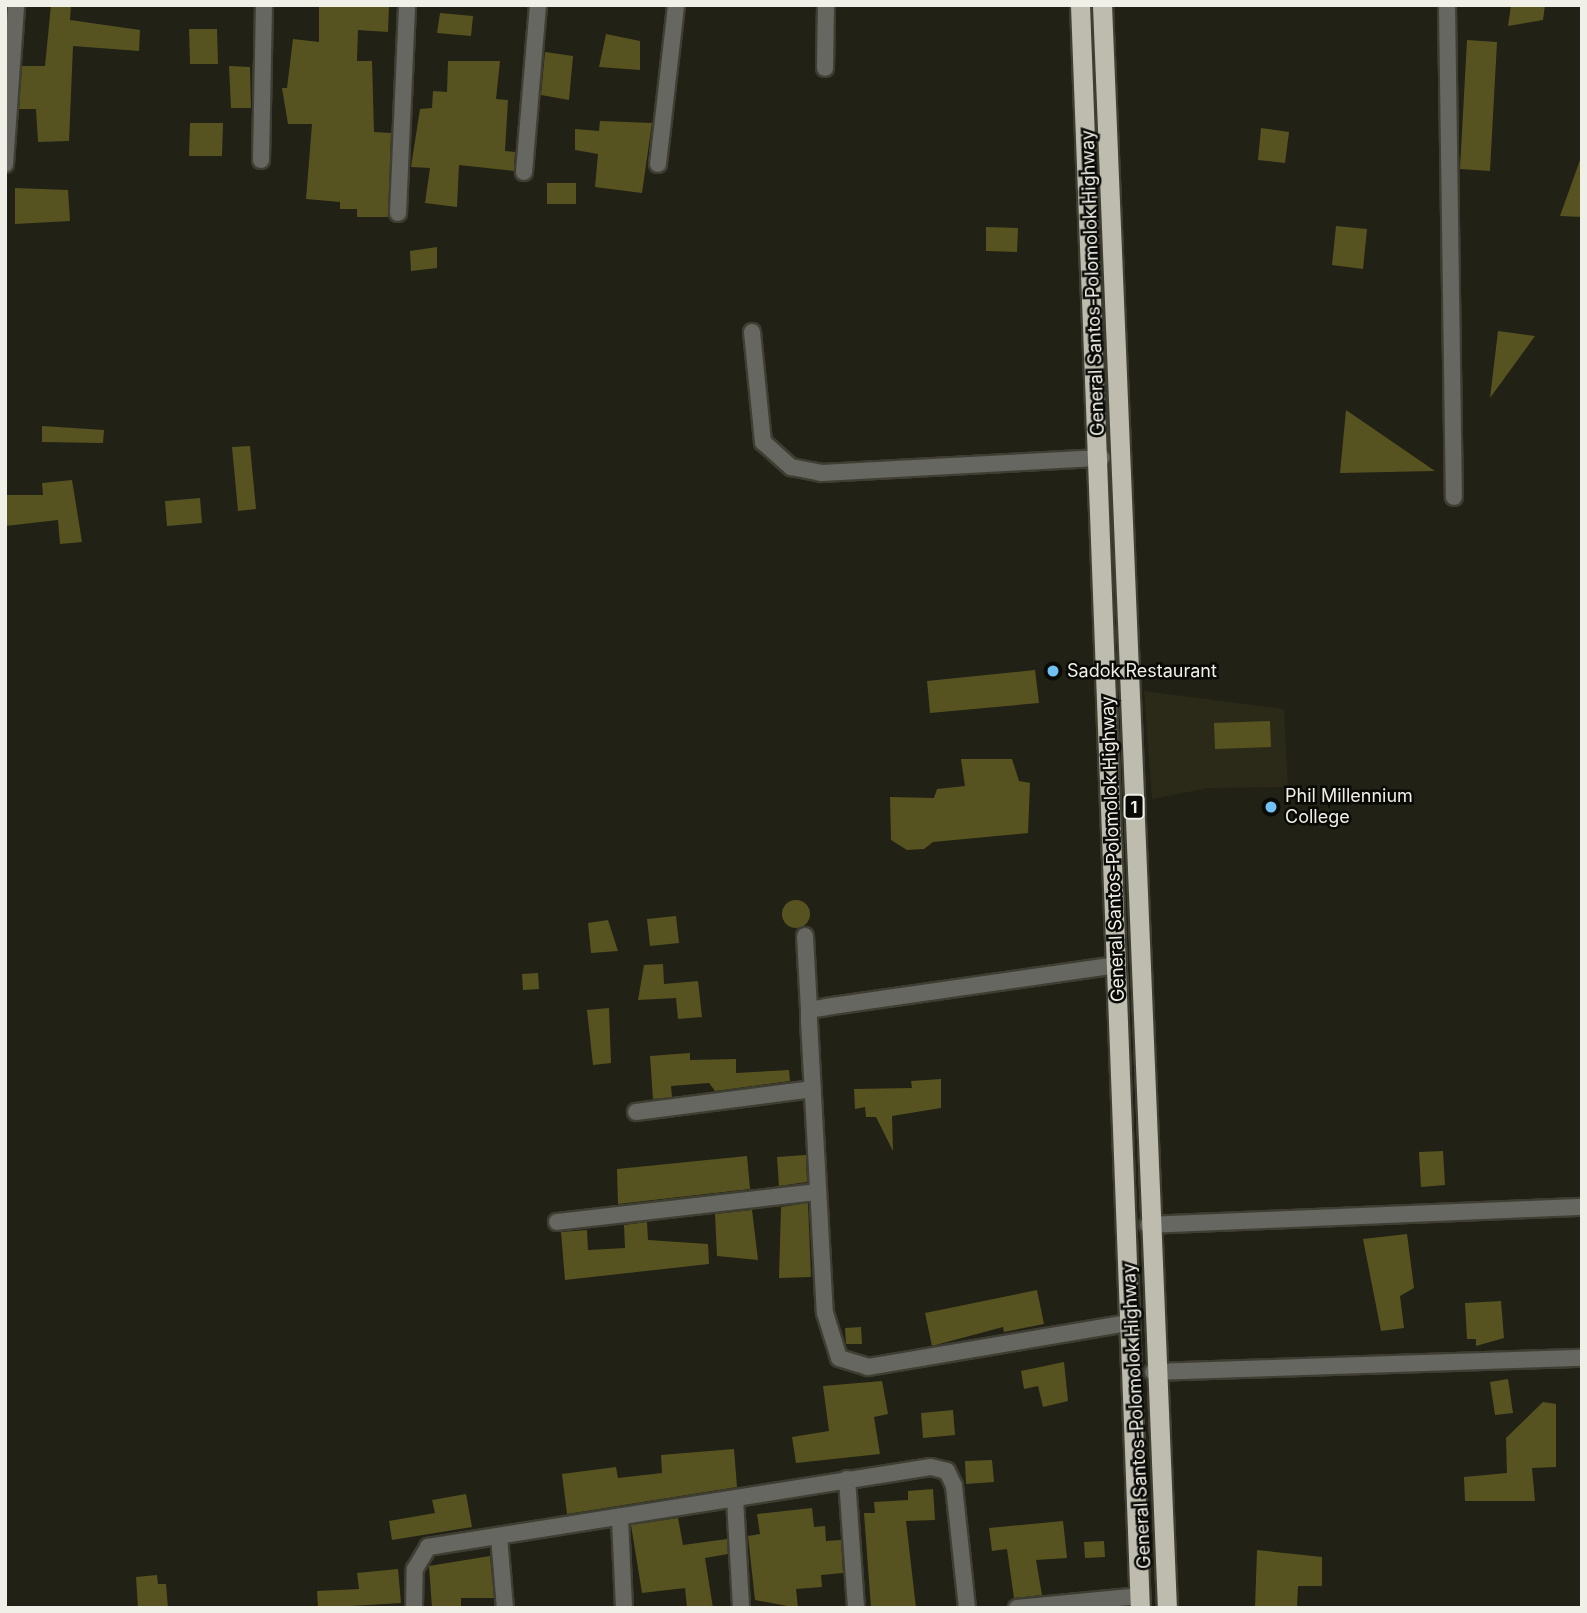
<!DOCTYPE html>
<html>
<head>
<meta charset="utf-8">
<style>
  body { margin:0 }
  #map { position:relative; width:1587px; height:1613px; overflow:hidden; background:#212115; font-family:Inter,sans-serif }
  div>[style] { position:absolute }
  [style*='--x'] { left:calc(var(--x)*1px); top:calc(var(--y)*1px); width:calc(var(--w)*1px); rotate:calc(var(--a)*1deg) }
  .built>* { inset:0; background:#2b2a18 }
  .building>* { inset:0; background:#575320 }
  .round { border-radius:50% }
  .roads { filter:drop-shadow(2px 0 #3e3e33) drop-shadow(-2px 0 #3e3e33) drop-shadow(0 2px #3e3e33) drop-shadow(0 -2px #3e3e33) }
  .minor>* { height:16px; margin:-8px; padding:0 8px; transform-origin:8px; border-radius:8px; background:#676761 }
  .trunk>* { height:19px; margin:-9.5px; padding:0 9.5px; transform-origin:9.5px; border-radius:9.5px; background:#bdbcaf }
  .dots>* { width:19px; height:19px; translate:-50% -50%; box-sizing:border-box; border:4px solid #0a0a06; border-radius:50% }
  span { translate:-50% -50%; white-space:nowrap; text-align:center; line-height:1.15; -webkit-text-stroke:5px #0a0a06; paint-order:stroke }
  .shield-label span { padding:2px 5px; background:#0a0a06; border:2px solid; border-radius:5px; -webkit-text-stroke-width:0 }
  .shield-label { font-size:16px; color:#f0efe8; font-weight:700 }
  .street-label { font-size:18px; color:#f0efe8 }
  .poi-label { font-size:18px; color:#f0efe8 }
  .left { translate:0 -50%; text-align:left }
  .frame { position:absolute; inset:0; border:7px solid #f0efe8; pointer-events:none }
</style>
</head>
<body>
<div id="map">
  <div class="built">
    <div style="clip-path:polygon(1144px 691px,1284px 709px,1288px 787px,1209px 788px,1152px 799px)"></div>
  </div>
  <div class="building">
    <div style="clip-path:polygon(51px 5px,71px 5px,70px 20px,140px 30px,139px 51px,73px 46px,69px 141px,38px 142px,36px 109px,19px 109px,22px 66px,45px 66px)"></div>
    <div style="clip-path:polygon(319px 5px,389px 5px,388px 32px,358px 30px,357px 61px,372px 61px,374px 132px,391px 133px,388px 217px,357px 217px,357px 209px,340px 209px,340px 202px,306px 199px,312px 124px,288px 124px,282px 88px,287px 88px,293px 39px,319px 42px)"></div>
    <div style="clip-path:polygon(1511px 5px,1545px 5px,1543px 20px,1508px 26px)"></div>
    <div style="clip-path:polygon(440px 13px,473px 16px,471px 36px,437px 33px)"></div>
    <div style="clip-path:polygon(189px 29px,217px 29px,218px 64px,190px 64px)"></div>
    <div style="clip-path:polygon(606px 34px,640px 41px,640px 70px,599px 67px)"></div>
    <div style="clip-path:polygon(1467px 40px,1497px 42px,1490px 171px,1460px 169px)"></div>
    <div style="clip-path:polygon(545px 52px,573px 56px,569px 100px,541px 95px)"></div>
    <div style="clip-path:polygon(448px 61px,500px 61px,496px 99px,508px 100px,505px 151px,515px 152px,514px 171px,459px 165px,457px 207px,425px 203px,430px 168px,411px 167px,420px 109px,432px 108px,433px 91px,447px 92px)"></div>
    <div style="clip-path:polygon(229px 66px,250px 67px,251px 108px,231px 108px)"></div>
    <div style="clip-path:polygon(600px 121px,652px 123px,642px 193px,595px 187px,598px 154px,575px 150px,575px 129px,599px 131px)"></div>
    <div style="clip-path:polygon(190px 123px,223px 123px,222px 156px,189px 156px)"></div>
    <div style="clip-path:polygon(1261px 128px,1289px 132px,1285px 163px,1258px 160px)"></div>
    <div style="clip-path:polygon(1580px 160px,1582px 217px,1560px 216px)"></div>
    <div style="clip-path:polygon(547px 183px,576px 183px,576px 204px,547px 204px)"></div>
    <div style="clip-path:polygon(15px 188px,68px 190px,70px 221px,15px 224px)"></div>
    <div style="clip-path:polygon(1336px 226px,1367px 229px,1363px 269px,1332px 265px)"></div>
    <div style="clip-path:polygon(986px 227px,1018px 228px,1017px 252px,986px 251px)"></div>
    <div style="clip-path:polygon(437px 247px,437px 268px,411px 271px,410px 251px)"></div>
    <div style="clip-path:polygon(1498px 331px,1535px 336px,1490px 398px)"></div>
    <div style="clip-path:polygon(1346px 410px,1435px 471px,1340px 473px)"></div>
    <div style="clip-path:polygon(42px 426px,104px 430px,103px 443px,42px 442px)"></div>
    <div style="clip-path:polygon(250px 446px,256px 509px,238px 511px,232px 447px)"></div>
    <div style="clip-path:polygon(72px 480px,82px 542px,60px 544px,58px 520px,5px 526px,5px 495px,43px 495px,42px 483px)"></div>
    <div style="clip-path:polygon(200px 498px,202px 523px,167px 526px,165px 501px)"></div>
    <div style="clip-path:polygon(1035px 670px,1039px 703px,930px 713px,927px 681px)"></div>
    <div style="clip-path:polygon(1270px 721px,1271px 747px,1215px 749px,1214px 723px)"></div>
    <div style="clip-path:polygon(961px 759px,1012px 759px,1019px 781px,1030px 783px,1028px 833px,933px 842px,924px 849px,907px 850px,891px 840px,890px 797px,934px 798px,937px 789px,965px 786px)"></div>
    <div class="round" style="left:782px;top:900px;width:28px;height:28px"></div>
    <div style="clip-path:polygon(676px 916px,679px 943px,650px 946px,647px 919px)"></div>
    <div style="clip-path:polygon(608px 920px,618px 951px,591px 953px,588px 923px)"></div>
    <div style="clip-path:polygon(663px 964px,664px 984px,698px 981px,702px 1017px,678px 1019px,676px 998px,638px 1000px,644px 965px)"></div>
    <div style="clip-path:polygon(538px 973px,539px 989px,523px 990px,522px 974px)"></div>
    <div style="clip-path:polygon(609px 1008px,611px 1063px,593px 1065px,587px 1010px)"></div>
    <div style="clip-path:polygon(690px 1053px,690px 1060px,736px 1059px,736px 1073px,789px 1070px,790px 1081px,715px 1091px,709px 1083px,671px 1086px,672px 1097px,653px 1099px,650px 1056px)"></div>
    <div style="clip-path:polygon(941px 1079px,941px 1108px,892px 1116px,893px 1151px,876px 1117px,866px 1117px,865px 1107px,855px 1109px,854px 1089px,912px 1088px,911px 1081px)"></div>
    <div style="clip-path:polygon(1443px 1151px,1445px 1185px,1421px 1187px,1419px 1152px)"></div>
    <div style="clip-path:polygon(806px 1155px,807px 1182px,779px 1186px,777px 1157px)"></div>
    <div style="clip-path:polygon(747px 1156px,750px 1189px,618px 1204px,617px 1169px)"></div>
    <div style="clip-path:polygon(808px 1203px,811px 1277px,779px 1278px,781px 1207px)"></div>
    <div style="clip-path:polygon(752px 1210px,758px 1260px,717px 1256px,715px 1214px)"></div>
    <div style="clip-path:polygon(647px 1222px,648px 1240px,708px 1244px,709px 1264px,565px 1280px,561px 1232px,587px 1230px,588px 1250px,625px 1248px,624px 1225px)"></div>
    <div style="clip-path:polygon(1407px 1234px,1414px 1288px,1400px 1296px,1404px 1328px,1381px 1331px,1363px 1239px)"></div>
    <div style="clip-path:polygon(1037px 1290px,1044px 1324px,1004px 1332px,1003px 1327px,932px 1346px,925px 1313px)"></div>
    <div style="clip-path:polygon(1501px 1301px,1504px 1338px,1476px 1346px,1476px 1339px,1467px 1339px,1465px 1303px)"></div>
    <div style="clip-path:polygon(861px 1327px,862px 1344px,846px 1344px,845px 1328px)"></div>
    <div style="clip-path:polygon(1064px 1362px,1068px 1401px,1043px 1407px,1038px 1386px,1024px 1389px,1021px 1371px)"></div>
    <div style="clip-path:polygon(1508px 1379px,1513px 1413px,1495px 1415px,1490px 1382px)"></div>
    <div style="clip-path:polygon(882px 1381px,888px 1414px,874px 1417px,880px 1454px,796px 1463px,792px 1437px,829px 1431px,823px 1386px)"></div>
    <div style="clip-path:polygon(1543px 1402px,1556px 1404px,1556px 1467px,1532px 1468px,1535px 1501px,1465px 1501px,1464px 1477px,1507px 1473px,1506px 1438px)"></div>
    <div style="clip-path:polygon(953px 1410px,955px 1435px,923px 1438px,921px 1413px)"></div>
    <div style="clip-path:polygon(734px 1449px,737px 1487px,567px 1514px,562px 1474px,616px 1467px,618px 1478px,662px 1473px,661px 1455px)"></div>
    <div style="clip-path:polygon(992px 1460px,994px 1482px,966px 1484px,965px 1461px)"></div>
    <div style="clip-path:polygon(933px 1489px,935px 1520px,906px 1521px,916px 1608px,871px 1608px,864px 1513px,875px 1513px,874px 1502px,908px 1500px,908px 1491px)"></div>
    <div style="clip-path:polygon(466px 1494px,472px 1527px,392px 1540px,389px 1521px,435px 1513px,432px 1500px)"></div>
    <div style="clip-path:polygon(812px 1508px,814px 1527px,825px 1526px,826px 1541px,841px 1540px,843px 1573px,821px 1575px,822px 1587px,796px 1589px,798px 1608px,755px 1600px,748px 1536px,760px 1534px,757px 1514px)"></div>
    <div style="clip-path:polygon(678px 1518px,683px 1545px,727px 1539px,728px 1554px,705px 1558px,713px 1608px,687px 1608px,685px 1588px,642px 1593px,631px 1525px)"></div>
    <div style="clip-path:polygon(1063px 1521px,1067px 1558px,1036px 1560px,1042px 1595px,1014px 1598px,1007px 1549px,992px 1551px,989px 1528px)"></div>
    <div style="clip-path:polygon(1104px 1541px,1105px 1557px,1085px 1558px,1084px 1542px)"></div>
    <div style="clip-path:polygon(1257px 1550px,1322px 1557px,1322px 1586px,1298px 1586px,1297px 1608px,1255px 1608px)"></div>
    <div style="clip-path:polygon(490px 1556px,494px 1598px,461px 1598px,461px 1608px,432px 1608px,429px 1566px)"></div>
    <div style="clip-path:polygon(398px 1569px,401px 1603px,318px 1608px,317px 1591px,359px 1589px,357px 1573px)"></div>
    <div style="clip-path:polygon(157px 1575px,158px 1584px,166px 1584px,168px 1608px,138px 1608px,136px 1577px)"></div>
  </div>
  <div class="roads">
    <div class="minor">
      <div style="--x:1447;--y:5;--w:492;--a:89.2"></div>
      <div style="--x:825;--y:68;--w:63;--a:-89.1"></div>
      <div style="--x:261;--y:160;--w:155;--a:-88.9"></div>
      <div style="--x:5;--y:164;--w:159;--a:-86"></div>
      <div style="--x:658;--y:164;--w:160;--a:-83.5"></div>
      <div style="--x:524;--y:172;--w:168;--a:-85.2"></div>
      <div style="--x:398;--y:213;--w:208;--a:-87.5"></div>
      <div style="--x:752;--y:332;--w:111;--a:84.3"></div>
      <div style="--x:763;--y:442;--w:38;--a:42"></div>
      <div style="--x:791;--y:467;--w:31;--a:11"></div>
      <div style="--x:821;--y:473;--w:281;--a:-3.1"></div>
      <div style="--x:805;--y:936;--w:74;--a:86.9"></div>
      <div style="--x:1117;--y:965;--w:293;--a:171.8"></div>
      <div style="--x:827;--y:1007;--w:18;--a:171"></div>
      <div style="--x:809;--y:1010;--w:11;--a:90"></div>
      <div style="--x:809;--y:1021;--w:292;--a:86.9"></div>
      <div style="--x:825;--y:1313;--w:47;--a:72.7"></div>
      <div style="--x:839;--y:1358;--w:30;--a:17"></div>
      <div style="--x:868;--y:1367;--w:265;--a:-9.6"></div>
      <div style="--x:636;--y:1112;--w:178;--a:-7.4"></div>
      <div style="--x:557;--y:1222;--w:261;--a:-6.6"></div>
      <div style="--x:1148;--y:1225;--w:434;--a:-2.4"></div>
      <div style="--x:1153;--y:1372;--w:429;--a:-1.9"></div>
      <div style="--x:847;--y:1479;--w:129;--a:86"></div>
      <div style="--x:735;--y:1499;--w:109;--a:86.8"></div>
      <div style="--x:620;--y:1519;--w:89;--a:87.4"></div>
      <div style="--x:499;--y:1537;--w:71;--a:85.2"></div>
      <div style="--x:414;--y:1608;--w:39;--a:-89"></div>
      <div style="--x:415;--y:1569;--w:26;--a:-59"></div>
      <div style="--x:428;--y:1547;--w:509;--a:-9.04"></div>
      <div style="--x:931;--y:1467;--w:16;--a:14"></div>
      <div style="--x:947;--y:1471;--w:17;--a:65"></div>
      <div style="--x:954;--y:1486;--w:123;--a:83.9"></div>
      <div style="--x:1017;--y:1608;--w:124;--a:-5.6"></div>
    </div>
    <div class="trunk">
      <div style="--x:1080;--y:5;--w:1604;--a:87.86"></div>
      <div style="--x:1102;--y:5;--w:1604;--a:87.68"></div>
    </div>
  </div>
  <div class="dots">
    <div style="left:1053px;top:671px;background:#71c1f5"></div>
    <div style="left:1271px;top:807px;background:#71c1f5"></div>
  </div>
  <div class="shield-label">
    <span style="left:1134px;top:807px">1</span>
  </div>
  <div class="street-label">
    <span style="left:1093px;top:283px;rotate:-92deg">General Santos-Polomolok Highway</span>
    <span style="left:1113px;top:849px;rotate:-92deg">General Santos-Polomolok Highway</span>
    <span style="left:1137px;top:1416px;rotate:-93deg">General Santos-Polomolok Highway</span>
  </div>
  <div class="poi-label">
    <span class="left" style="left:1067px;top:671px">Sadok Restaurant</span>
    <span class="left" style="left:1285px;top:807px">Phil Millennium<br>College</span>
  </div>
  <div class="frame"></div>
</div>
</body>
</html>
